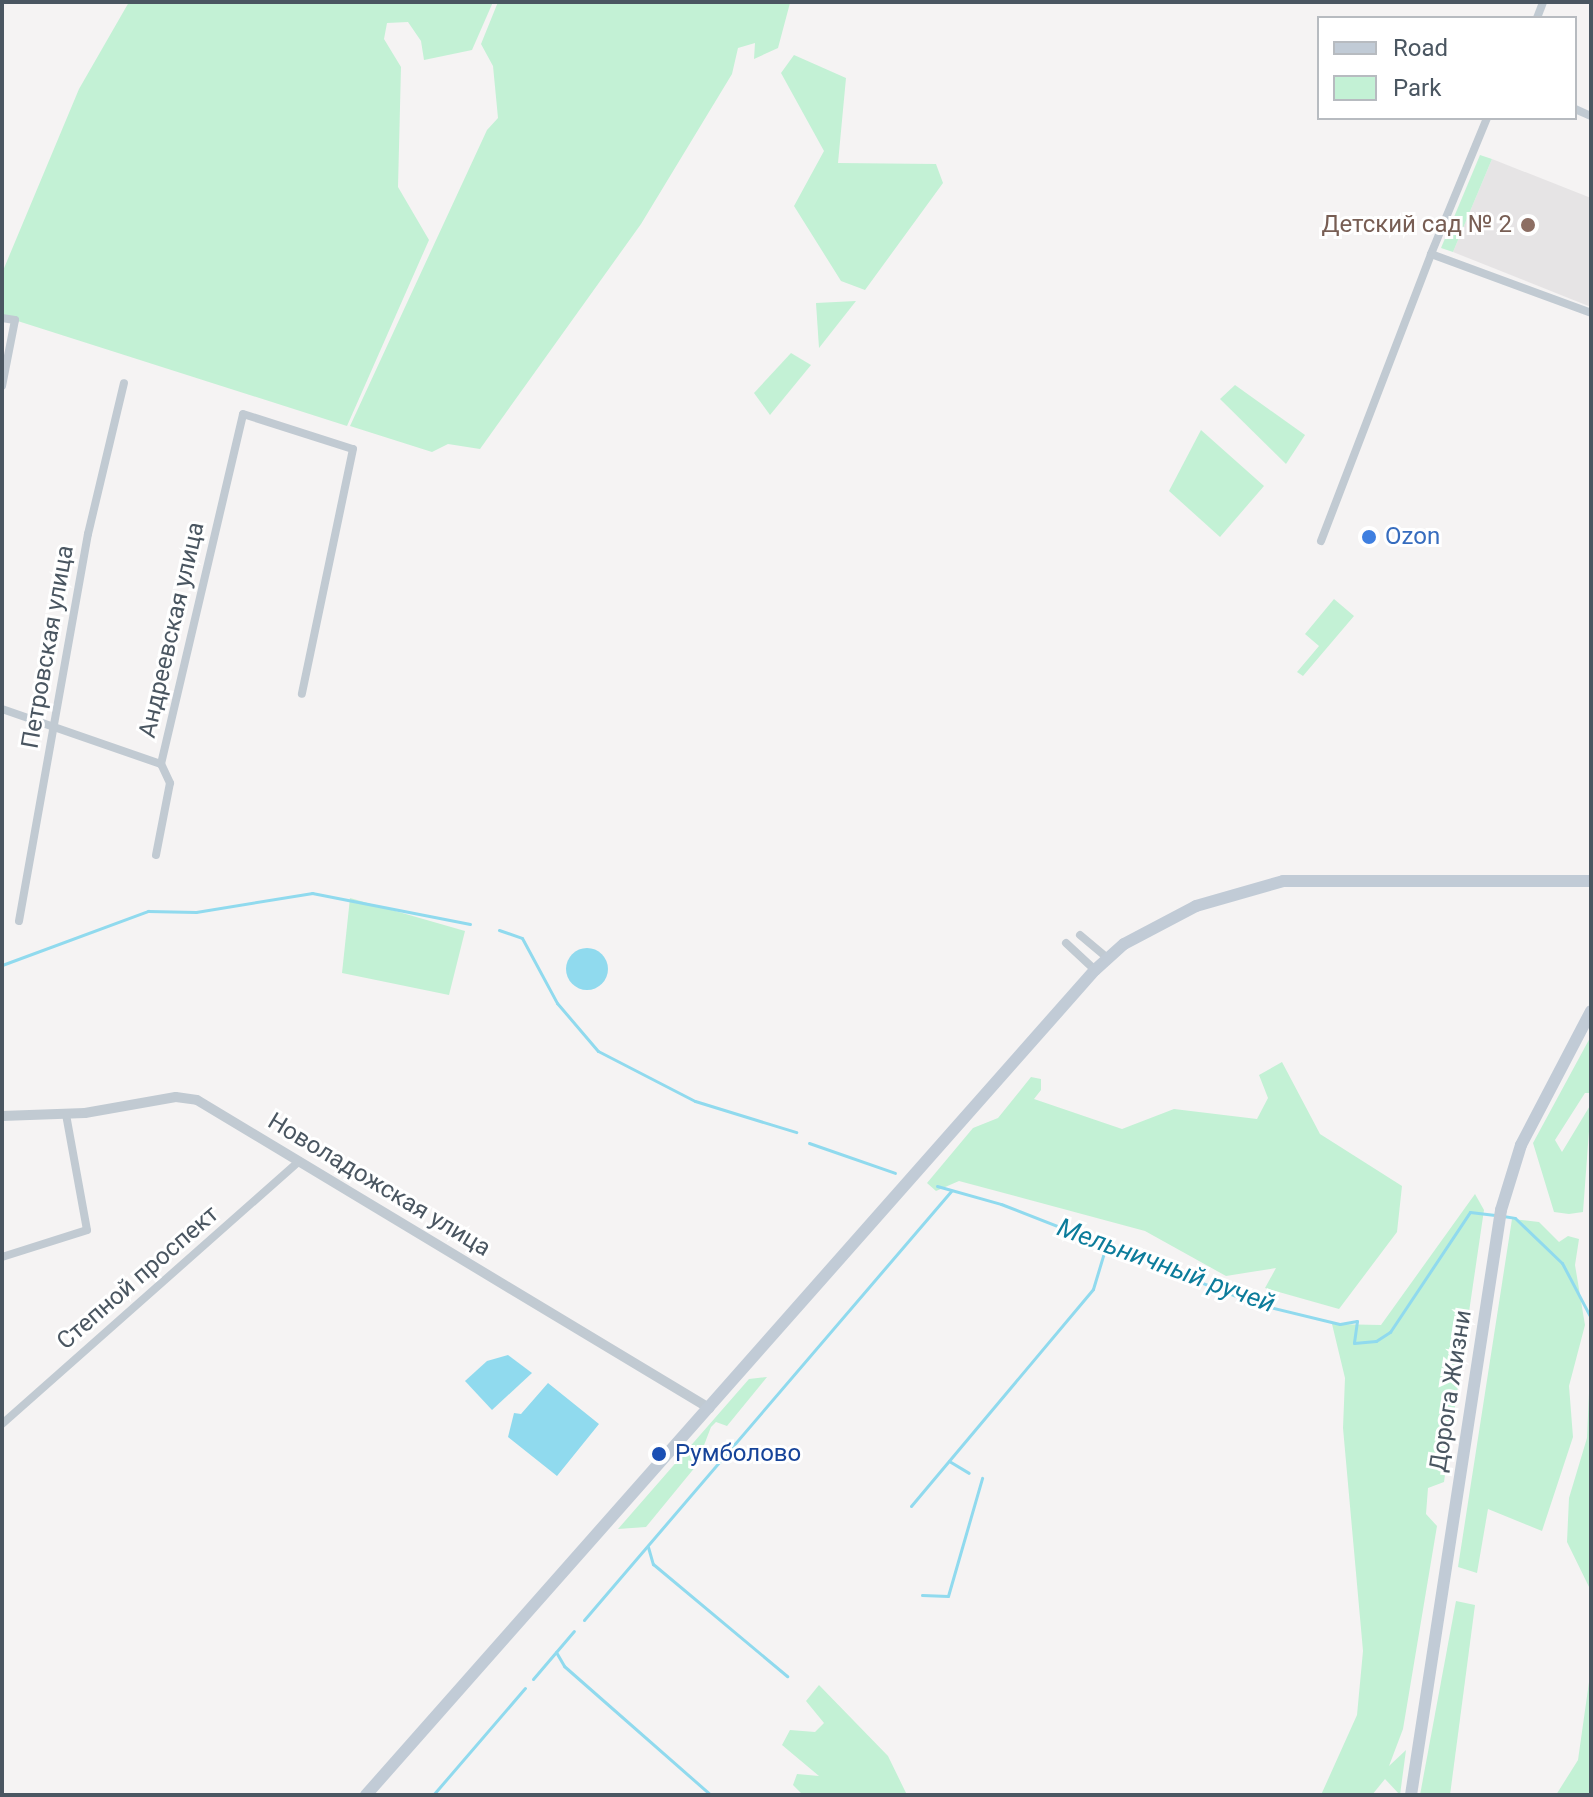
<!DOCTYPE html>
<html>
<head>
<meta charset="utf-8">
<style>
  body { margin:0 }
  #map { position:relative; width:1593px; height:1797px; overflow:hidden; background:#f5f3f3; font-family:Roboto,sans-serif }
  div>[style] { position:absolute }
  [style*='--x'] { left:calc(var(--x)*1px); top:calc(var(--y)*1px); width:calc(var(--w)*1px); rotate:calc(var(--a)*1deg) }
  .education>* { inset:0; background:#e6e4e5 }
  .green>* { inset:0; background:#c3f1d5 }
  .water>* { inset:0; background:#90daee }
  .round { border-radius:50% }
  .stream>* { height:3px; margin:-1.5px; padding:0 1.5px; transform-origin:1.5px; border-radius:1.5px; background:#90daee }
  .minor>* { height:8px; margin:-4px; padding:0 4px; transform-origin:4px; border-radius:4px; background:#c1cad2 }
  .tertiary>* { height:10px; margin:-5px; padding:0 5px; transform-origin:5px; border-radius:5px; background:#c1cad2 }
  .secondary>* { height:12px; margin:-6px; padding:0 6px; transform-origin:6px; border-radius:6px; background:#c1cbd6 }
  .dots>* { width:22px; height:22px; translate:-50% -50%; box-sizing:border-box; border:4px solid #fff; border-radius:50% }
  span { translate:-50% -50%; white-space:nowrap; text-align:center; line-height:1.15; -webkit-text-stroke:6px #fff; paint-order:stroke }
  .education-label { font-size:24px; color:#785e54 }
  .right { translate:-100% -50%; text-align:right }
  .shop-label { font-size:24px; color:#366cbe }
  .left { translate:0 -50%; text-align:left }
  .street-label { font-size:24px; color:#4a5661 }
  .transit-label { font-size:24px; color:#164399 }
  .water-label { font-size:26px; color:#0c7c9b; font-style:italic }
  .frame { position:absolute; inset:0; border:4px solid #4a5661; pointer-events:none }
  .legend { position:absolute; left:1317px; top:16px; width:260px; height:104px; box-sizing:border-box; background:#fff; border:2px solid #b7bbc0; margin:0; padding:10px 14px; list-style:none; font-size:24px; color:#4a5661 }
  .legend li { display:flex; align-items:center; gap:16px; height:40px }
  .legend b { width:40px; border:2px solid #b7bbc0 }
</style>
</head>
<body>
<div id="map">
  <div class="education">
    <div style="clip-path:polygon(1492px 159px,1591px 198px,1591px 307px,1453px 252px)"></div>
  </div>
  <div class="green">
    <div style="clip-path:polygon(129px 2px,493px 2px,472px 50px,424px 60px,421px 41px,408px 22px,387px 23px,384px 39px,401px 67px,398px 187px,429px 240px,347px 426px,2px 316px,2px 273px,79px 89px)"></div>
    <div style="clip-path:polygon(498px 2px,790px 3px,778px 48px,754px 59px,755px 43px,738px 48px,732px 74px,641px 224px,480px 449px,448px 444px,432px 452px,350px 426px,487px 130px,498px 118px,493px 66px,481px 44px)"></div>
    <div style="clip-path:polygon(794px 55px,846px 78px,838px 163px,936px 164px,943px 183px,865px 290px,841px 281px,794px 206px,824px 151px,781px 73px)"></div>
    <div style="clip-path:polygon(1480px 155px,1492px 159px,1453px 252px,1441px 248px)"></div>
    <div style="clip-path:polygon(856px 301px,819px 348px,816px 303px)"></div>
    <div style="clip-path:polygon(791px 353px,811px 365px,770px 415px,754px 393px)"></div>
    <div style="clip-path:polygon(1235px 385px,1305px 435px,1286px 464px,1220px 399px)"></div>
    <div style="clip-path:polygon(1201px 430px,1264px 486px,1220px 537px,1169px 491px)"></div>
    <div style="clip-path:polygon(1334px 599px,1354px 616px,1303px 676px,1297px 672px,1319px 646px,1305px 634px)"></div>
    <div style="clip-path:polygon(350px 898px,465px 931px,449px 995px,342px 973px)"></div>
    <div style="clip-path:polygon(1591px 1036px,1591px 1093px,1585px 1093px,1555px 1140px,1562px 1152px,1591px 1104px,1583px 1212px,1569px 1214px,1554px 1212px,1533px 1143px)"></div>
    <div style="clip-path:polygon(1282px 1062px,1320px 1134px,1402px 1186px,1397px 1232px,1339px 1309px,1265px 1288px,1276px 1268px,1226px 1276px,1145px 1231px,959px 1181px,936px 1191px,927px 1183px,973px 1128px,998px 1118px,1031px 1077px,1041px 1079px,1041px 1090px,1034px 1099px,1122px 1129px,1174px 1109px,1257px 1119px,1268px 1098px,1259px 1075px)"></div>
    <div style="clip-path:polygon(1475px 1194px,1484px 1210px,1444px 1482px,1428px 1488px,1426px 1514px,1437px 1526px,1403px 1729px,1389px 1766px,1406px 1750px,1400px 1795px,1385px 1779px,1372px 1795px,1321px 1795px,1357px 1715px,1363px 1651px,1343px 1428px,1345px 1378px,1332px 1324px,1381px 1325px)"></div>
    <div style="clip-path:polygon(1512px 1219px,1539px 1222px,1559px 1242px,1568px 1236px,1579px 1239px,1575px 1265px,1585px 1325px,1569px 1386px,1573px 1437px,1542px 1531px,1488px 1509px,1477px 1573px,1458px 1567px)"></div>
    <div style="clip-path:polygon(1591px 1348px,1591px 1591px,1567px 1542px,1569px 1498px,1587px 1438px)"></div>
    <div style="clip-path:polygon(767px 1377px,727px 1426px,716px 1422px,711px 1427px,696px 1466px,646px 1527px,618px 1529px,749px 1379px)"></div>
    <div style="clip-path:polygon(1456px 1601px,1475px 1605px,1450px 1795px,1420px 1795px)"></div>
    <div style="clip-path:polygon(1590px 1675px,1591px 1795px,1556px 1795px,1578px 1760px)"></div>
    <div style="clip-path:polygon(819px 1685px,888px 1756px,907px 1795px,803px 1795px,793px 1785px,797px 1774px,819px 1776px,782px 1745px,790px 1730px,815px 1732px,824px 1723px,806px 1701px)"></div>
  </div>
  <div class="water">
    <div class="round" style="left:566px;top:948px;width:42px;height:42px"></div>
    <div style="clip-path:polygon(508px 1355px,532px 1373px,492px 1410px,465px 1381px,487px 1361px)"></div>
    <div style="clip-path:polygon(548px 1383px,599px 1424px,557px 1476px,508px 1437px,514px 1413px,521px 1414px)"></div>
  </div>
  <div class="stream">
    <div style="--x:499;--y:930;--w:24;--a:19"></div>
    <div style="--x:522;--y:938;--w:74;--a:61.7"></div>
    <div style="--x:557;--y:1003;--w:63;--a:49.5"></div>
    <div style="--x:598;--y:1051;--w:109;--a:27.3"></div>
    <div style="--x:695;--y:1101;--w:106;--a:17.1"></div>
    <div style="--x:2;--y:965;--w:156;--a:-20.3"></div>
    <div style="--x:148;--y:911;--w:48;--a:1.2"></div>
    <div style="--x:196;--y:912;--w:118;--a:-9.3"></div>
    <div style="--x:312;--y:893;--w:161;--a:11.1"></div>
    <div style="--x:809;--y:1143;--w:91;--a:19.2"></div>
    <div style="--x:937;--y:1186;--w:66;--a:15.7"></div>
    <div style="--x:1001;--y:1204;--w:271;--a:21.4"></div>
    <div style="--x:1253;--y:1303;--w:89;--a:13.6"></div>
    <div style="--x:1340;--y:1324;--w:17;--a:-10"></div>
    <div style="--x:1357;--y:1321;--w:22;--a:98"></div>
    <div style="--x:1354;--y:1343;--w:22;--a:-5"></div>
    <div style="--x:1376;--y:1341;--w:17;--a:-33"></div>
    <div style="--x:1390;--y:1332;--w:144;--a:-56.3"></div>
    <div style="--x:1470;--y:1212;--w:25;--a:7"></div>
    <div style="--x:1503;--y:1216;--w:12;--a:9"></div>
    <div style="--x:1515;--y:1218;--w:65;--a:43.8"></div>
    <div style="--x:1562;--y:1263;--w:62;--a:62.2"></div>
    <div style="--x:949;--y:1461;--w:23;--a:31"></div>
    <div style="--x:911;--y:1506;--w:283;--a:-50"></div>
    <div style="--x:1093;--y:1289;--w:45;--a:-73.2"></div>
    <div style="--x:648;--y:1547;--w:18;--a:74"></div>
    <div style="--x:653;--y:1564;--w:175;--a:39.9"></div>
    <div style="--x:922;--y:1595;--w:26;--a:2"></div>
    <div style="--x:948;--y:1596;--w:123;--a:-73.9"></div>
    <div style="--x:584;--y:1620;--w:565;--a:-49.45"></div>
    <div style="--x:556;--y:1652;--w:16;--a:60"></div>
    <div style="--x:564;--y:1666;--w:196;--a:41.3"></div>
    <div style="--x:533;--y:1679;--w:63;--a:-49.5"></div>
    <div style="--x:433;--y:1795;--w:141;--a:-49.3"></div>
  </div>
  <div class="minor">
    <div style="--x:1537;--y:18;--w:17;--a:-69"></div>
    <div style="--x:1575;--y:109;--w:17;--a:24"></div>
    <div style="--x:1431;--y:254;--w:147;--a:-67.6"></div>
    <div style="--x:2;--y:318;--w:13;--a:9"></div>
    <div style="--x:15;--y:320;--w:67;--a:101.1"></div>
    <div style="--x:1321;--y:541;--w:307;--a:-69"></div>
    <div style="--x:1431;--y:254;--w:171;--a:20.2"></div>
    <div style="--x:2;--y:709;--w:168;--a:19.1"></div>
    <div style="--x:156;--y:855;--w:73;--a:-79"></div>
    <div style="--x:170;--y:783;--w:21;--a:-115"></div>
    <div style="--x:161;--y:764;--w:359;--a:-76.8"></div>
    <div style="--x:243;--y:414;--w:115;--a:17.7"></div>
    <div style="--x:353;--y:449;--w:250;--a:101.8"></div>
    <div style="--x:19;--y:921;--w:393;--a:-79.9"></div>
    <div style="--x:88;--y:534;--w:155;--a:-76.6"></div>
    <div style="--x:1080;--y:935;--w:35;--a:40"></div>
    <div style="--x:1066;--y:943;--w:40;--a:43"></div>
    <div style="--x:2;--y:1257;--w:89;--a:-17.6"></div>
    <div style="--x:87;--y:1230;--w:117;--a:-100.3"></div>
    <div style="--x:2;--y:1424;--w:397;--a:-41.5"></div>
  </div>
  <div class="tertiary">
    <div style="--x:2;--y:1116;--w:83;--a:-2.1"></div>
    <div style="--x:85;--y:1113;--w:92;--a:-10"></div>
    <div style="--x:176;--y:1097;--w:21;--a:8"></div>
    <div style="--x:197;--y:1100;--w:598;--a:31.03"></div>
  </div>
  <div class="secondary">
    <div style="--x:366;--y:1795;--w:1101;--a:-48.54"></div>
    <div style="--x:1095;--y:970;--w:39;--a:-42"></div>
    <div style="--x:1124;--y:944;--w:81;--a:-27.8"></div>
    <div style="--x:1196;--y:906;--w:91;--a:-16"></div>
    <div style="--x:1283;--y:881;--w:308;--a:0"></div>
    <div style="--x:1411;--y:1795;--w:592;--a:-81.25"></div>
    <div style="--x:1501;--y:1210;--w:68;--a:-72.9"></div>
    <div style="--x:1521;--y:1145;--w:151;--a:-62.4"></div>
  </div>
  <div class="dots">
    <div style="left:1528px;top:225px;background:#8d6e63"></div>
    <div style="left:1369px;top:537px;background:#3f7fe0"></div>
    <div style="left:659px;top:1454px;background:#1a4fb4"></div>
  </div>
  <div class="education-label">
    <span class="right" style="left:1512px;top:225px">Детский сад № 2</span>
  </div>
  <div class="shop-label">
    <span class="left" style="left:1385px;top:537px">Ozon</span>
  </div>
  <div class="street-label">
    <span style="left:172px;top:630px;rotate:-77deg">Андреевская улица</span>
    <span style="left:48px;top:647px;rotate:-80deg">Петровская улица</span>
    <span style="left:379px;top:1185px;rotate:31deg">Новоладожская улица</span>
    <span style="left:138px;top:1278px;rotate:-41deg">Степной проспект</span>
    <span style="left:1451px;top:1391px;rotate:-81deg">Дорога Жизни</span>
  </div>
  <div class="transit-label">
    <span class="left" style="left:675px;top:1454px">Румболово</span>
  </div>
  <div class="water-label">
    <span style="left:1166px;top:1266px;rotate:20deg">Мельничный ручей</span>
  </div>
  <div class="frame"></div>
  <ul class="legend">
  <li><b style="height:10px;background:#c1cbd6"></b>Road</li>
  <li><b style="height:22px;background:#c3f1d5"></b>Park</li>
  </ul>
</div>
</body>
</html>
